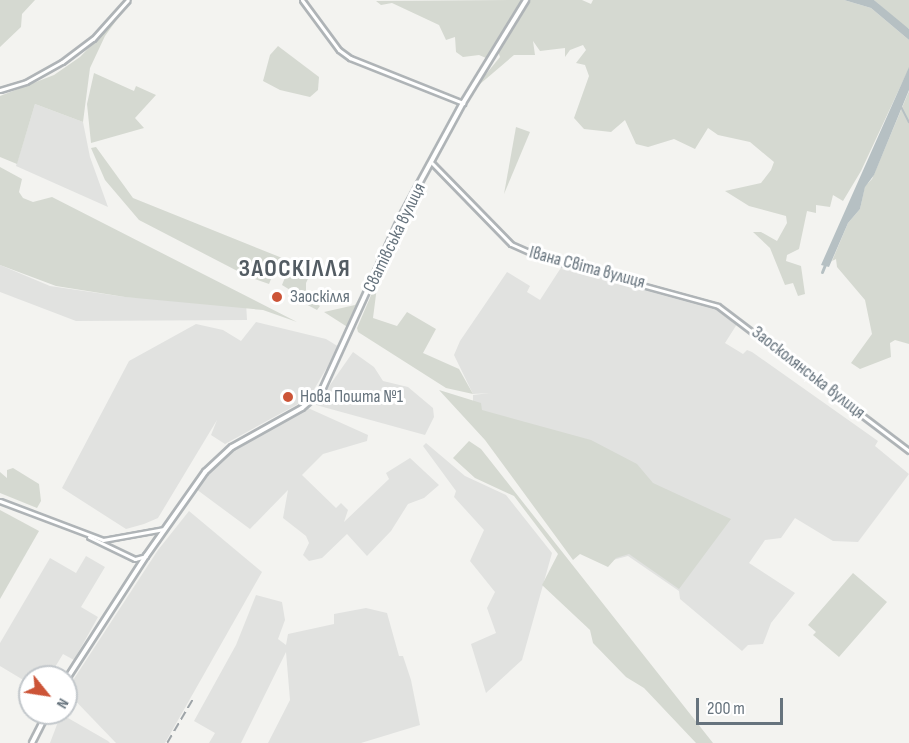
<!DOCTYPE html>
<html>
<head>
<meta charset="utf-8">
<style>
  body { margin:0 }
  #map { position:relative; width:909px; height:743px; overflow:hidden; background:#f3f3f0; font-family:"Sofia Sans Condensed",sans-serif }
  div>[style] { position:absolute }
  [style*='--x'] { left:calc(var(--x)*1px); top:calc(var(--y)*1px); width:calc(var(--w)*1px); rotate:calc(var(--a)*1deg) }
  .built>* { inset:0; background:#e1e2e0 }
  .green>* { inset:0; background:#d5d9d1 }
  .water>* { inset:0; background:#b6c0c3 }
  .stream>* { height:1.5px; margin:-0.75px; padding:0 0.75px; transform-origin:0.75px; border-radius:0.75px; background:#b6c0c3 }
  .canal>* { height:3px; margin:-1.5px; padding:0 1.5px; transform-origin:1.5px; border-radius:1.5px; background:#b6c0c3 }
  .roads { filter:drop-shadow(2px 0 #afb4b7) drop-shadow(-2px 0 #afb4b7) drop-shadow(0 2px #afb4b7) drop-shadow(0 -2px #afb4b7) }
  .secondary>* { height:3px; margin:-1.5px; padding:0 1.5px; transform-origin:1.5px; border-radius:1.5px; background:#fff }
  .primary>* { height:4px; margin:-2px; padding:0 2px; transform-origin:2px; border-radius:2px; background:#fff }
  .rail>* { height:1.5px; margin-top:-0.75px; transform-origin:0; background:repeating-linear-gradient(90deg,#9ea4a8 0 9px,transparent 0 13.5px) }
  .dots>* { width:16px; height:16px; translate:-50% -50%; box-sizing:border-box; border:3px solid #fff; border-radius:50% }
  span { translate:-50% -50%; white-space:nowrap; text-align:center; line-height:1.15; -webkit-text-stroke:6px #fff; paint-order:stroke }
  .street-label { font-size:18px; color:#66737d }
  .poi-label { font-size:18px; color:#66737d }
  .left { translate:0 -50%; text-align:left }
  .district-label { font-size:24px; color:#535c63; font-weight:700; letter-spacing:1.5px }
  .north { position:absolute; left:18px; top:665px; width:60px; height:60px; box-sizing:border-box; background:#fff; border:2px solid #c2c7cb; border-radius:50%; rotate:120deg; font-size:16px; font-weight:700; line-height:24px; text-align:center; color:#66737d }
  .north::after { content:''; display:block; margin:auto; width:21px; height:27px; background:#cc5437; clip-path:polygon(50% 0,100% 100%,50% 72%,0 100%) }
  .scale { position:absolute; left:696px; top:698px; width:87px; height:27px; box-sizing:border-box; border:3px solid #66737d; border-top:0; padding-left:8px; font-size:18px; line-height:21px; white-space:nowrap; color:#66737d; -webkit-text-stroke:4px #fff; paint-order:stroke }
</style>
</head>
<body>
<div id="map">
  <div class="built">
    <div style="clip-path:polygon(35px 104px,83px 122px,90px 157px,108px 207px,16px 166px)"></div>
    <div style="clip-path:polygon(564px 263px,714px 305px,739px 321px,725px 343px,743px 354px,747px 350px,752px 352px,878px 441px,875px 446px,909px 474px,858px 542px,833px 541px,795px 518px,781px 538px,765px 540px,749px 563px,795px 593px,771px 623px,763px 644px,748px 645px,742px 651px,680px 599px,679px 591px,628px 556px,609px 561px,473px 412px,473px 395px,490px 393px,473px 394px,454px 355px,460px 341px,507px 272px,530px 286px,527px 292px,540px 300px)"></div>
    <div style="clip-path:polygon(0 265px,50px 286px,125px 297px,246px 302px,247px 320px,76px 321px,0 292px)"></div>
    <div style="clip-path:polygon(256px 322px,326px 339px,339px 347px,309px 398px,225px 444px,211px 435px,217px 420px,158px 518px,144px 524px,126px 529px,62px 488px,129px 361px,196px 324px,223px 330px,241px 341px)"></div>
    <div style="clip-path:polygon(353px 352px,374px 367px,383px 381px,408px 387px,433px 408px,434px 417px,425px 435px,316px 405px)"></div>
    <div style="clip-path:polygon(308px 408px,368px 435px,367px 441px,323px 454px,302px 475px,336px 508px,341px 503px,348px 510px,344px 522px,389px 479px,386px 473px,410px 458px,439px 485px,424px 498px,408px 504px,391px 531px,367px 556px,347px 534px,322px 558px,309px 561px,303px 555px,309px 543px,306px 536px,283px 518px,288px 490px,250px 529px,196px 489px,223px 458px,255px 436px)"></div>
    <div style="clip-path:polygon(426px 443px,465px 476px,506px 495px,552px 553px,522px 660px,486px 693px,471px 644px,496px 633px,487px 608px,495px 592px,470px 561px,484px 530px,454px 497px,456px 491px,423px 446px)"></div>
    <div style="clip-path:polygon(189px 511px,262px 572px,165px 743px,116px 743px,66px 691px,158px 550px)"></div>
    <div style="clip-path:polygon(86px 556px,105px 567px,81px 607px,98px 617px,74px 660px,63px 654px,49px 677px,30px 677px,30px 684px,0 666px,0 643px,50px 558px,76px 573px)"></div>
    <div style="clip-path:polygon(256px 595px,282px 602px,285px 620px,278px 639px,286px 645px,288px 634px,334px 624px,334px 614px,366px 608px,387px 613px,399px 656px,403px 656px,411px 680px,420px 725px,361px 743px,268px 743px,290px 700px,286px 652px,241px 743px,209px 743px,215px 733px,194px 721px,236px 645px)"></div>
    <div style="clip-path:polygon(61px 714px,108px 741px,110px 743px,50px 743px)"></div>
  </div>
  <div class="green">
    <div style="clip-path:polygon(0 0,35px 0,22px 14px,21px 27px,0 47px)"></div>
    <div style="clip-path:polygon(525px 0,486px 58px,479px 55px,463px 57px,456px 52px,455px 37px,446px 40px,439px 25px,392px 3px,381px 5px,376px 1px)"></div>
    <div style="clip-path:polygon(529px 0,582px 0,591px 4px,593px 0,844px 0,871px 8px,909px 40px,909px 68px,861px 171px,843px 201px,833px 195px,830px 207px,816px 205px,816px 213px,807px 211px,799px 249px,787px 255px,786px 261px,801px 266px,805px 294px,798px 296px,793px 283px,785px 285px,770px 248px,753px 232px,761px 232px,777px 241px,787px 223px,786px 216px,749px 206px,725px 191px,761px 183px,771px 170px,774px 162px,750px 142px,718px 135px,708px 128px,695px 149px,674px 139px,648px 147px,636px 144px,625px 120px,611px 132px,584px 129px,574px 118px,589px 76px,585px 65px,576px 63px,586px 50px,583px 45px,570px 50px,565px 57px,565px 48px,540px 51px,533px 41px,535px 55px,514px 55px,473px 90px,500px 57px,498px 51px)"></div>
    <div style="clip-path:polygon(874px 0,909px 0,909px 29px,904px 26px)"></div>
    <div style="clip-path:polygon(121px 14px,105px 36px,90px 68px,83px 122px,35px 104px,17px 164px,0 157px,0 96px,54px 75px,80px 57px)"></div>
    <div style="clip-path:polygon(278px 46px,319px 77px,318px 90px,310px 97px,280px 90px,263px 81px,270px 55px)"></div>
    <div style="clip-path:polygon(94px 73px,134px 91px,136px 86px,156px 95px,135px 118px,144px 128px,91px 143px,87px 104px)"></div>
    <div style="clip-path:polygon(909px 91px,909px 344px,895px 340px,890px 343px,891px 357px,860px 369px,851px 363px,872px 334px,865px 300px,837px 267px,836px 259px,832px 261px,848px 223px,860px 209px,865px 186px,872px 179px)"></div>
    <div style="clip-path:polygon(516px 127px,530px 132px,504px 194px)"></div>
    <div style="clip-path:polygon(96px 147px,133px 198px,312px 270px,306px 283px,306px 297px,320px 306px,317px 310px,298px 300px,300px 296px,282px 285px,286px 275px,275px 269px,269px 284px,249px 277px,139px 220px,105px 180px,91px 148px)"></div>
    <div style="clip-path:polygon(0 167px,22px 179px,19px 192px,23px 198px,33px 202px,52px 197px,297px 322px,263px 310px,125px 297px,56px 286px,0 265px)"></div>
    <div style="clip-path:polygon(376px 271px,349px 328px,324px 312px,355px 305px)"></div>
    <div style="clip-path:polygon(378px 279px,373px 318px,397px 326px,407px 312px,436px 329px,423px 353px,459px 369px,473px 394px,446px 388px,358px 332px,357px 328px)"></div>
    <div style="clip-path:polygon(439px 390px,481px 403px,482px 410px,591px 440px,637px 464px,653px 483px,731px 519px,679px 589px,629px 554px,616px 558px,608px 567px,580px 554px,573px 560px,485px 440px)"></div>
    <div style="clip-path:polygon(469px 441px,481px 449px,713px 743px,696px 743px,644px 688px,626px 677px,593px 643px,590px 630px,542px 585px,558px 554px,514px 496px,475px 478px,453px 458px)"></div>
    <div style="clip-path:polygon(13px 468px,39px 484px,41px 501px,37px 508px,0 493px,0 472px,7px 478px,7px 470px)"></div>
    <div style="clip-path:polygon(0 510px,39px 531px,0 599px)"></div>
    <div style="clip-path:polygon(853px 573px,887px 602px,839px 657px,813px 635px,816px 632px,808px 625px)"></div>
  </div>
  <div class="water">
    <div style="clip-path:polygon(844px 0,874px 0,909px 29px,909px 40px,871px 8px)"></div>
    <div style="clip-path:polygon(909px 67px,909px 90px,874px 175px,865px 187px,860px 209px,848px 223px,829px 267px,821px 265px)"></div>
  </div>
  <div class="stream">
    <div style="--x:901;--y:106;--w:18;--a:63"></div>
  </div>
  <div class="canal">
    <div style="--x:822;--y:272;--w:11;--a:-68"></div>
  </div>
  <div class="roads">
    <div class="secondary">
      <div style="--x:302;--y:0;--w:62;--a:53.5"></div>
      <div style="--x:339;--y:50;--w:14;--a:36"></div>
      <div style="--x:350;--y:58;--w:122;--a:21.7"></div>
      <div style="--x:0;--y:90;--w:27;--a:-17"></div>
      <div style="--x:26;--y:82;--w:41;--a:-29.1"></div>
      <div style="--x:62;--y:62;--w:39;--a:-37"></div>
      <div style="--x:93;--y:39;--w:52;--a:-48.1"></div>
      <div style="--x:432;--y:163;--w:113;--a:45.7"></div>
      <div style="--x:511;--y:244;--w:35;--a:24"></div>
      <div style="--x:543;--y:258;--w:181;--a:15.3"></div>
      <div style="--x:718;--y:306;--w:240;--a:37.2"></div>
      <div style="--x:0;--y:501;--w:110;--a:20.7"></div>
      <div style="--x:103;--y:540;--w:62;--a:-10.2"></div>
      <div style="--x:89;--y:537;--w:51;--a:25.6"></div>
      <div style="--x:135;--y:559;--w:11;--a:-15"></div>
    </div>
    <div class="primary">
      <div style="--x:66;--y:680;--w:148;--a:-57.2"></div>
      <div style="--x:146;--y:556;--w:103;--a:-54.9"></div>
      <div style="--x:205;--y:472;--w:37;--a:-43"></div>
      <div style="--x:232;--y:447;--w:80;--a:-29.1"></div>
      <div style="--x:302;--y:408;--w:27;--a:-42"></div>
      <div style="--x:322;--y:390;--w:190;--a:-65.5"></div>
      <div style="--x:401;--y:217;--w:130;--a:-61.5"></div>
      <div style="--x:463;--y:103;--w:121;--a:-58.5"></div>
      <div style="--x:32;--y:743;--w:34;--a:-63"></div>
    </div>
  </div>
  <div class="rail">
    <div style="--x:167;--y:743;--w:53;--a:-59.6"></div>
  </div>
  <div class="dots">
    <div style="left:277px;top:297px;background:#cc5437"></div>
    <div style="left:288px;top:397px;background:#cc5437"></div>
  </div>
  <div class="street-label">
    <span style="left:395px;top:238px;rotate:-64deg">Сватівська вулиця</span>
    <span style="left:587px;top:268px;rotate:15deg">Івана Світа вулиця</span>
    <span style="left:808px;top:373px;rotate:38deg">Заосколянська вулиця</span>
  </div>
  <div class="poi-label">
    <span class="left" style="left:290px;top:297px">Заоскiлля</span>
    <span class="left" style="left:300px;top:397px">Нова Пошта №1</span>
  </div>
  <div class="district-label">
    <span style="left:295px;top:269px">ЗАОСКIЛЛЯ</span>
  </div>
  <div class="north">N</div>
  <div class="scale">200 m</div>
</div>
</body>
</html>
